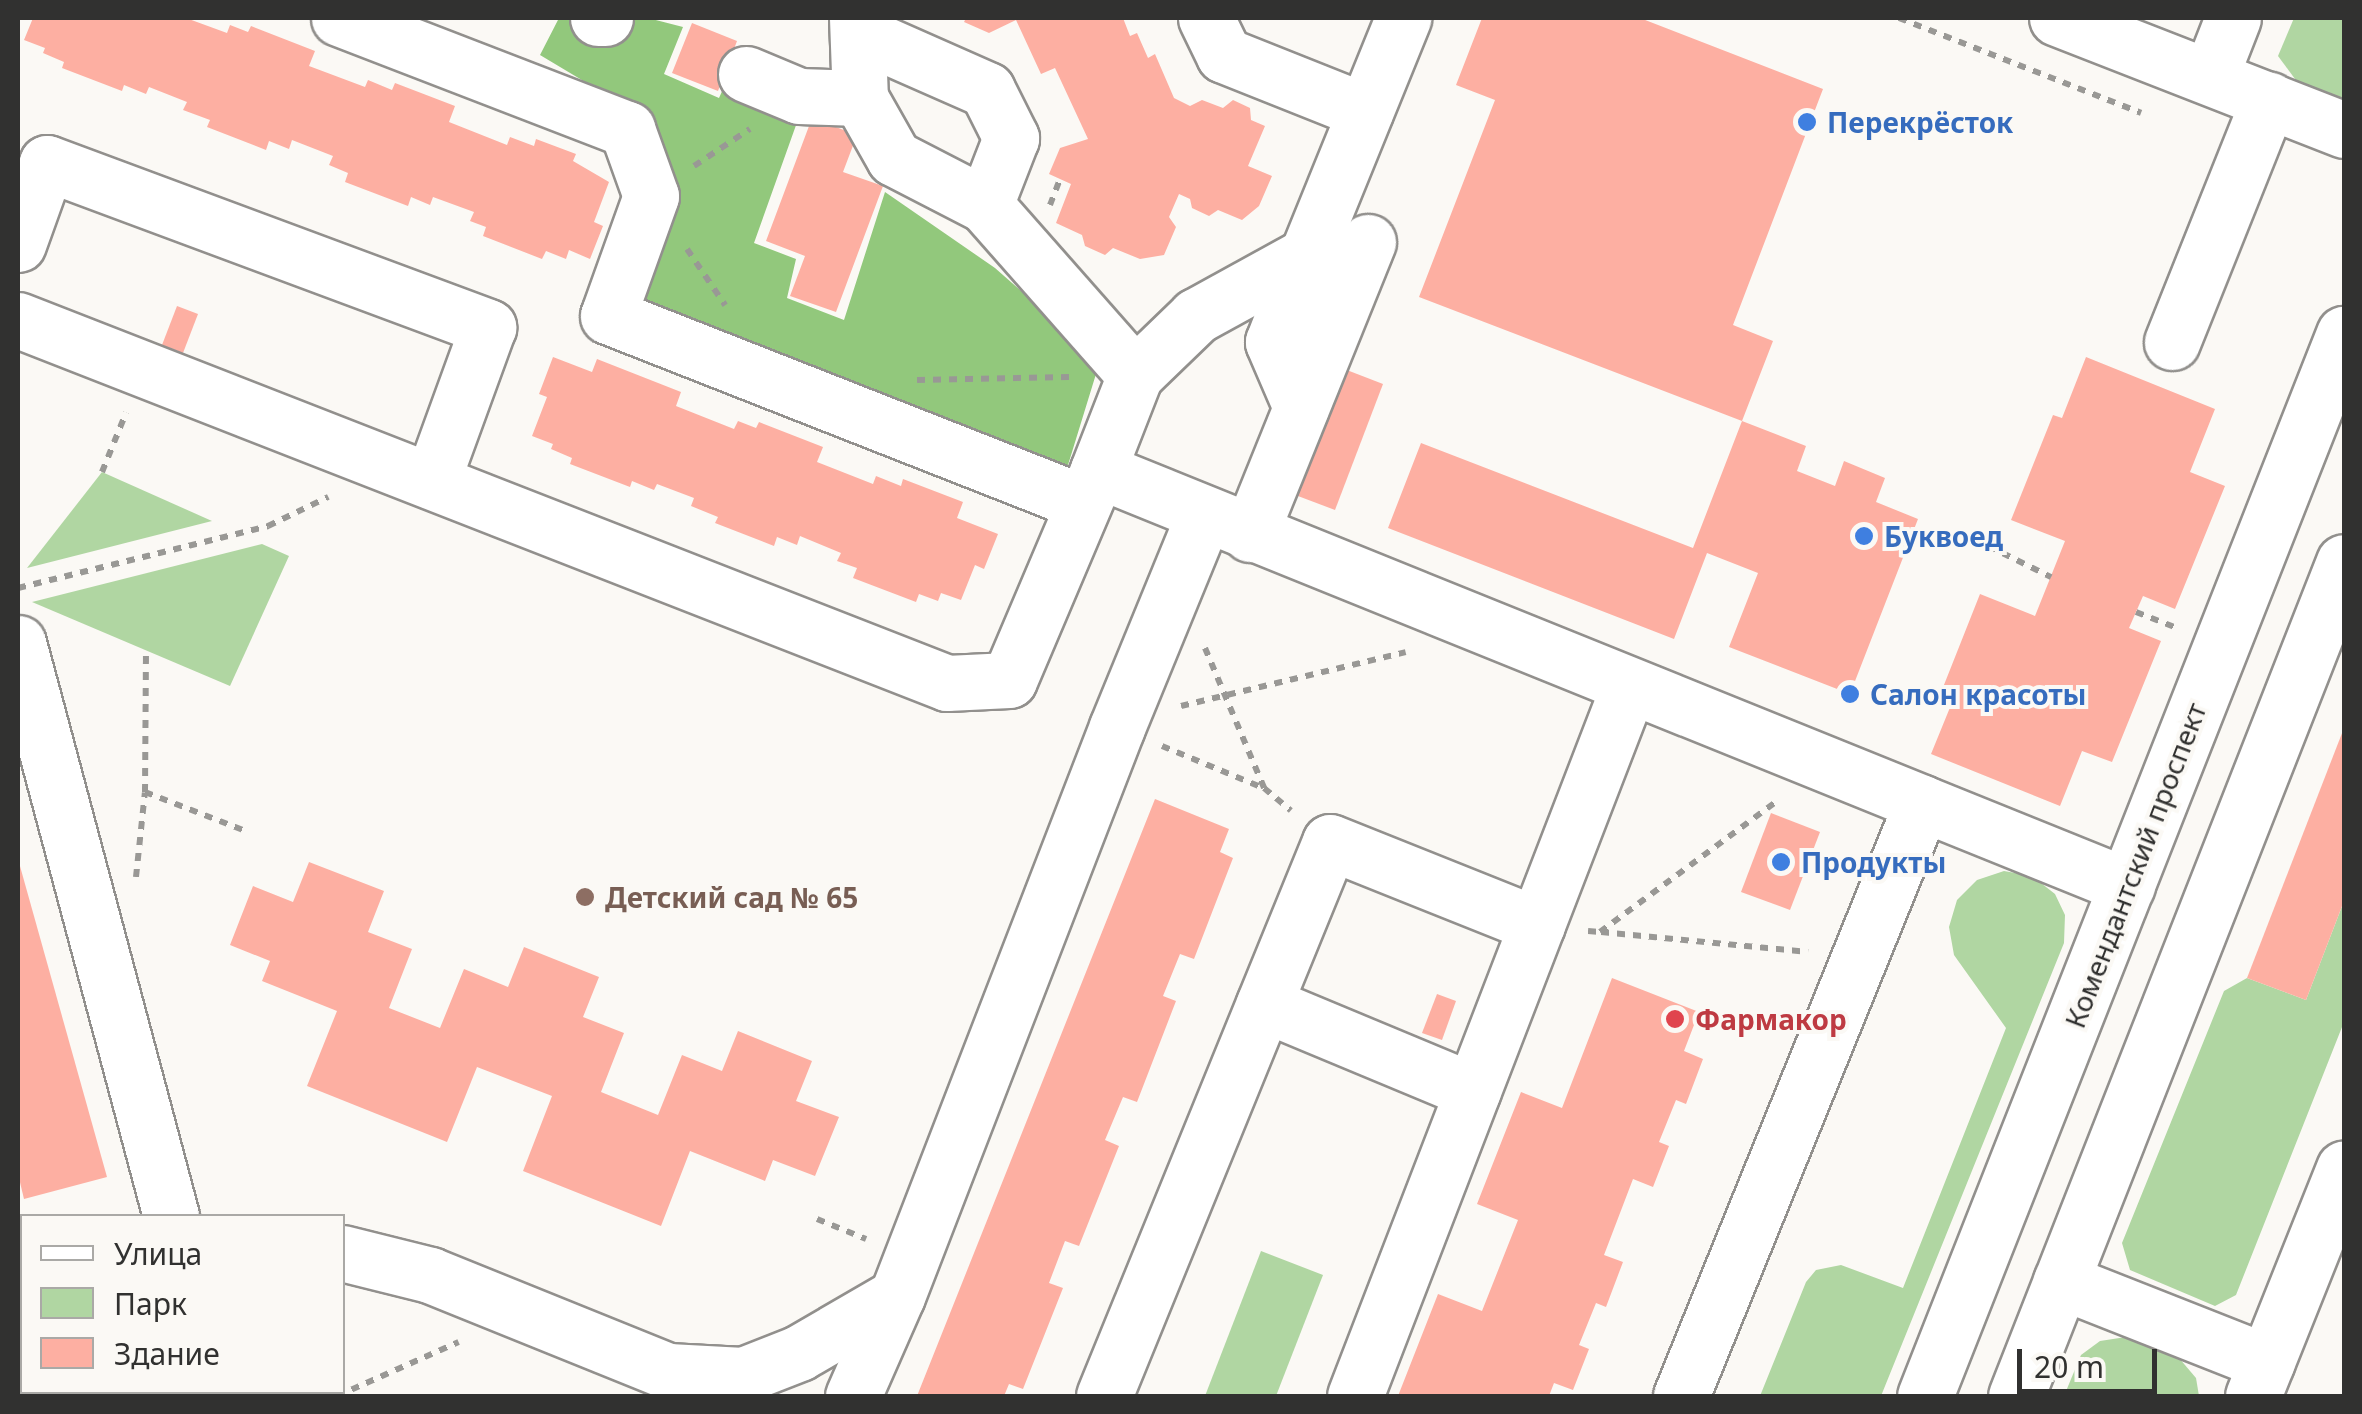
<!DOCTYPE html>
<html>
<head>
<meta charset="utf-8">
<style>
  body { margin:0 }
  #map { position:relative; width:2362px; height:1414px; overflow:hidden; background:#fbf9f5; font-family:"Noto Sans",sans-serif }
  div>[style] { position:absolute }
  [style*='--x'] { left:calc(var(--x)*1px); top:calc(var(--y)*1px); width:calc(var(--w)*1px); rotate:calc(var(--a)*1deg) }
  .green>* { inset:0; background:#b0d6a2 }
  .forest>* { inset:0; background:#92c87c }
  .building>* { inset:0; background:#fdafa2 }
  .path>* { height:6px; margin-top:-3px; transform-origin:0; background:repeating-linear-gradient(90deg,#999895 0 8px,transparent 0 16px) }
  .roads { filter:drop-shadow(2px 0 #92908d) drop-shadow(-2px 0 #92908d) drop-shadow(0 2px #92908d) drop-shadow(0 -2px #92908d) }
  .minor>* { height:55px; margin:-27.5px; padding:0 27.5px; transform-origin:27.5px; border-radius:27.5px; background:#fff }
  .major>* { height:55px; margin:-27.5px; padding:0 27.5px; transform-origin:27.5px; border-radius:27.5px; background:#fff }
  .dots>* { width:28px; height:28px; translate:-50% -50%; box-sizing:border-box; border:5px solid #fbf9f5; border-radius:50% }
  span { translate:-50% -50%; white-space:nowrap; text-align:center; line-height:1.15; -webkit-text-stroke:8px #fbf9f5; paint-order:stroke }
  .shop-label { font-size:28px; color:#366cbe; font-weight:700 }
  .left { translate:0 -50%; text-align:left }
  .street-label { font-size:28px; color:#313130 }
  .education-label { font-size:28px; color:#785e54; font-weight:700 }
  .health-label { font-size:28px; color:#be3a42; font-weight:700 }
  .frame { position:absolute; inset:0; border:20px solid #313130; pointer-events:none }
  .legend { position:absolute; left:20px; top:1214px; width:325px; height:180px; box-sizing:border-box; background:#fbf9f5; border:2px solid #aaa9a6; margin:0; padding:12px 18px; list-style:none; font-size:30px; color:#313130 }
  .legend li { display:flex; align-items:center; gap:20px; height:50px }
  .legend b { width:50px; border:2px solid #aaa9a6 }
  .scale { position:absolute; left:2017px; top:1349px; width:140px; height:45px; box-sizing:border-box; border:5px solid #313130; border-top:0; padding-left:12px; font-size:30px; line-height:35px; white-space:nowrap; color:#313130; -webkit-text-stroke:8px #fbf9f5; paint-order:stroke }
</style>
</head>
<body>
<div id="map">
  <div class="green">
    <div style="clip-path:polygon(2294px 18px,2344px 18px,2344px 102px,2298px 83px,2278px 56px)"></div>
    <div style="clip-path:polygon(102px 472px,212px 521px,27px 568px)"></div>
    <div style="clip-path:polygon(262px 544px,289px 556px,230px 686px,32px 602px)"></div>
    <div style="clip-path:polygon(2004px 871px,2032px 876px,2055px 894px,2065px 915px,2064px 943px,1881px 1396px,1760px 1396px,1806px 1282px,1816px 1270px,1841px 1265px,1903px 1288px,2006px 1028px,1954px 955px,1949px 927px,1957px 900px,1977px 880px)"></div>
    <div style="clip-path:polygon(2344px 901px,2344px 1022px,2236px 1295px,2215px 1306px,2130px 1270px,2122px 1243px,2224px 991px,2247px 978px,2306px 1000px)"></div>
    <div style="clip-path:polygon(1261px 1251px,1323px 1275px,1276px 1396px,1205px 1396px)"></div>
    <div style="clip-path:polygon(2126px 1337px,2153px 1344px,2179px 1358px,2196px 1378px,2199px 1396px,2064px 1396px,2081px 1355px,2100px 1341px)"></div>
  </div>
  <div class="forest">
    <div style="clip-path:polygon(559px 18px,648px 18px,683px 27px,664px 74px,719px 98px,728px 78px,800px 114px,754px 243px,796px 259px,787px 298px,844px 320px,885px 192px,995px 268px,1100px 361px,1064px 478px,639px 311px,642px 116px,540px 55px)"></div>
  </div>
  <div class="building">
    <div style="clip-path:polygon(33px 18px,186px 18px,227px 33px,230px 25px,248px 32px,251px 26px,315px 51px,309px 66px,365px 87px,368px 80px,392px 90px,395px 83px,455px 106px,449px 122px,507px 145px,510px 137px,534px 146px,536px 139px,576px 154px,573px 161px,609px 182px,594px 222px,603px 226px,590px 259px,569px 250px,566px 259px,546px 251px,542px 259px,483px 236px,486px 227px,470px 221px,474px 212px,433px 197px,430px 205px,411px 197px,408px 206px,345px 182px,348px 173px,329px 165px,333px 156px,292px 140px,289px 149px,269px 141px,266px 150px,207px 127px,210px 120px,183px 110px,187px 102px,149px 87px,146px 94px,124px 85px,122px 91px,62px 68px,64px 62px,43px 53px,45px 48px,24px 40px)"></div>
    <div style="clip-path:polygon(966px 18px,1123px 18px,1130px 36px,1137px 33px,1148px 58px,1155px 54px,1174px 98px,1190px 106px,1202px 100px,1223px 108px,1233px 100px,1250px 108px,1251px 120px,1265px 126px,1248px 166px,1272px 176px,1259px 206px,1242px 220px,1218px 210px,1209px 216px,1192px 208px,1190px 199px,1179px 194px,1169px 217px,1176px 227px,1164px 255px,1140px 259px,1113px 248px,1105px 255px,1085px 246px,1082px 235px,1056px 223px,1071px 184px,1049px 174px,1060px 148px,1088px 139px,1055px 68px,1041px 74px,1016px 20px,989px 33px,964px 22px)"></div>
    <div style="clip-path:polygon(1482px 18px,1640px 18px,1823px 89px,1733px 325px,1773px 341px,1742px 421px,1419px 297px,1495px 100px,1456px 85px)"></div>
    <div style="clip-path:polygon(692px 23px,737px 41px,718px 91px,672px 73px)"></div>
    <div style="clip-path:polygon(812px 118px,857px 135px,843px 172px,883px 186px,836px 312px,790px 296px,805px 256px,766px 241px)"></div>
    <div style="clip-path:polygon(177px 306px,198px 314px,183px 353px,162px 345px)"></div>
    <div style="clip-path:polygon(553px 357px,592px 372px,597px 359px,681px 392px,676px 406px,734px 429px,738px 421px,756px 428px,759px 422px,823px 447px,817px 462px,873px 484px,876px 476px,901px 486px,903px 479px,963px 502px,957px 518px,998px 534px,984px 569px,975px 565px,961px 600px,941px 593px,938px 601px,919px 594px,916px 602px,853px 578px,857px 568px,837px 561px,841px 553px,800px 536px,797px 545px,777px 537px,774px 546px,715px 523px,718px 517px,691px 506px,694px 498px,657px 484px,654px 490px,632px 481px,630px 487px,570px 464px,572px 458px,551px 449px,553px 444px,532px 436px,547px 397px,539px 394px)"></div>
    <div style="clip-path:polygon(2086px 357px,2215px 409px,2190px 472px,2225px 486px,2175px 609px,2143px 596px,2129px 628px,2161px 641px,2112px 762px,2082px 751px,2060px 806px,1931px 754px,1951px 705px,1938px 700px,1980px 594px,2035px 616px,2065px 541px,2011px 520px,2053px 415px,2062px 418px)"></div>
    <div style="clip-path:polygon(1339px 367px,1383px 384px,1335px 510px,1290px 493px)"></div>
    <div style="clip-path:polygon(1742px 421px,1806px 446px,1797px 471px,1835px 486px,1844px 461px,1885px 478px,1876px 502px,1918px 519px,1850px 694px,1729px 647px,1758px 573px,1707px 553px,1674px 639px,1388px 528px,1421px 443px,1693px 548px)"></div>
    <div style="clip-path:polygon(2344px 728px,2344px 901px,2306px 1000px,2247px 978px)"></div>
    <div style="clip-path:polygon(1155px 799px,1229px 829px,1220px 852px,1233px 858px,1194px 959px,1180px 954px,1163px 996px,1176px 1001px,1137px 1102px,1123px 1097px,1105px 1140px,1119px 1146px,1079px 1246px,1065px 1241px,1049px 1283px,1063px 1288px,1023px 1389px,1009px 1384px,1004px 1396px,917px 1396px)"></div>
    <div style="clip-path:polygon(1771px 813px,1820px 832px,1790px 910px,1741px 892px)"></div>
    <div style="clip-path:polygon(18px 859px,107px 1177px,24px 1199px,18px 1174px)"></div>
    <div style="clip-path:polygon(309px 862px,384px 891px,368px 932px,412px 949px,389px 1008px,440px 1028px,464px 969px,508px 987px,524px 947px,599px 977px,583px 1017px,624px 1033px,601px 1092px,658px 1115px,682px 1055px,722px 1071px,738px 1031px,812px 1061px,796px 1101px,839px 1117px,815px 1176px,773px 1160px,765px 1181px,690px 1151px,661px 1226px,523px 1171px,552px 1096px,477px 1067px,447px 1142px,307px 1086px,337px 1011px,262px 981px,270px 961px,230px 945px,253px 886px,293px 902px)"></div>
    <div style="clip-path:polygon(1612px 978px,1699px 1012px,1684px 1051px,1703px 1059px,1686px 1104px,1676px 1100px,1659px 1142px,1669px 1146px,1653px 1187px,1633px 1179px,1604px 1255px,1623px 1262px,1606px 1307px,1596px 1303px,1579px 1345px,1589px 1349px,1573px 1390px,1554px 1383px,1549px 1396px,1398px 1396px,1438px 1294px,1482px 1311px,1518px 1220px,1477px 1204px,1521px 1092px,1562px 1108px)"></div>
    <div style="clip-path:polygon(1437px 994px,1456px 1001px,1442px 1040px,1422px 1033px)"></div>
  </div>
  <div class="path">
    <div style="--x:1899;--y:18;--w:260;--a:21.4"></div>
    <div style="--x:694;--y:166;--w:67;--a:-33.5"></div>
    <div style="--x:1050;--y:205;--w:28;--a:-69"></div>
    <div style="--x:687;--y:249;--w:68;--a:55.8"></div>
    <div style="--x:917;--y:380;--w:152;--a:-1.1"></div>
    <div style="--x:102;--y:472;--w:64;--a:-67.9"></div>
    <div style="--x:1974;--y:539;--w:86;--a:26.3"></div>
    <div style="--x:18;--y:588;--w:258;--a:-13.9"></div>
    <div style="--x:268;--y:526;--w:67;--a:-25.8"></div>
    <div style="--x:2136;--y:612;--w:44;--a:21.3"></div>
    <div style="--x:1205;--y:648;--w:152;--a:67.1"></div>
    <div style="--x:1264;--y:788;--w:35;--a:40"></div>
    <div style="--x:1181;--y:706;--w:231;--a:-13.5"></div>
    <div style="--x:1162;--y:746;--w:107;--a:22.5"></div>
    <div style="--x:145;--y:792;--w:110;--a:21.2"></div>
    <div style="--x:136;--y:877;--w:85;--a:-84"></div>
    <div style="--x:145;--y:792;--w:140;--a:-89.6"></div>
    <div style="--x:1588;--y:931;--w:12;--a:5"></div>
    <div style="--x:1600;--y:932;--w:220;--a:-36.5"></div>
    <div style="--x:1601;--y:932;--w:208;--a:5.5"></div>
    <div style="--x:817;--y:1219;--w:53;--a:22.2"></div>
    <div style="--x:83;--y:1392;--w:4;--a:63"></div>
    <div style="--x:337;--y:1396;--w:133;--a:-23.9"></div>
  </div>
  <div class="roads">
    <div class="minor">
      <div style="--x:339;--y:18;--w:309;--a:21.1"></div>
      <div style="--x:627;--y:129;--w:71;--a:70.3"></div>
      <div style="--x:651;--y:196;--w:127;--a:109.7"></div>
      <div style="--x:608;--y:316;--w:511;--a:21.45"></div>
      <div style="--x:598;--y:18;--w:7;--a:0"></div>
      <div style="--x:857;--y:18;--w:80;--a:87.9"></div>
      <div style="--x:860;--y:98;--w:69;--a:60.5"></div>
      <div style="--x:894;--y:158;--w:102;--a:27.3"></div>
      <div style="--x:985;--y:205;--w:227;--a:48.6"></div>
      <div style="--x:1206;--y:18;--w:41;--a:64.1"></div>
      <div style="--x:1224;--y:55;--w:152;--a:21.7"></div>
      <div style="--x:2057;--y:18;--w:308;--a:21.3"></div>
      <div style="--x:858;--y:33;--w:141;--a:23.8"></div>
      <div style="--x:987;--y:90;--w:54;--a:63.4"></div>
      <div style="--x:1011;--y:138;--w:72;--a:111.2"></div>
      <div style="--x:746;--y:74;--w:57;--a:22.5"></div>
      <div style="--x:799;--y:96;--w:61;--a:1.9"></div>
      <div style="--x:2210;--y:77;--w:63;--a:-68.7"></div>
      <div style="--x:18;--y:244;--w:86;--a:-70.3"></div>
      <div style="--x:47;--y:163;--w:471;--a:20.4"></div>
      <div style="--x:488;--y:327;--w:164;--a:110"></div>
      <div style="--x:18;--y:320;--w:997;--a:21.34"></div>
      <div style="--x:947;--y:683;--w:62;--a:-2.8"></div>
      <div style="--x:1009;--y:680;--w:228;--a:-67"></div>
      <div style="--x:1098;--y:470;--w:889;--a:22"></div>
      <div style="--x:2172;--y:342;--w:261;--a:-68.2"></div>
      <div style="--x:1301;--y:407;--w:71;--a:-113.3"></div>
      <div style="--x:1273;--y:342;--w:93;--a:-68.7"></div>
      <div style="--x:1098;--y:470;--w:102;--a:-68.7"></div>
      <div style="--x:1135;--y:375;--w:85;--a:-44"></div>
      <div style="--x:1196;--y:316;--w:127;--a:-28.8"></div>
      <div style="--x:1307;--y:255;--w:256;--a:-67.9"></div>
      <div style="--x:1250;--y:534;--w:315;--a:-68"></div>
      <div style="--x:18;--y:643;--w:593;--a:75.05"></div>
      <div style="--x:1264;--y:1004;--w:226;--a:22.6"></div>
      <div style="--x:342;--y:1253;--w:91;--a:14"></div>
      <div style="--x:430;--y:1275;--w:257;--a:22"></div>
      <div style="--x:668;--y:1371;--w:75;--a:3.1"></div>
      <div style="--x:743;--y:1375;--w:60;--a:-21.4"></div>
      <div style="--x:799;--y:1353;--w:113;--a:-30.2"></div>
      <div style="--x:2061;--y:1281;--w:221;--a:21.5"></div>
      <div style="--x:18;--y:1300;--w:4;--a:0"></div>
      <div style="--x:197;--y:1392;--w:4;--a:90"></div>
      <div style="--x:853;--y:1396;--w:109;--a:-66.3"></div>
      <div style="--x:897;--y:1296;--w:610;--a:-68.86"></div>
      <div style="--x:1117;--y:727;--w:229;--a:-67.7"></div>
      <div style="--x:1104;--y:1396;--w:598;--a:-67.81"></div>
      <div style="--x:1330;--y:842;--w:223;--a:21.8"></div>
      <div style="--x:1355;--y:1396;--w:761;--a:-68.9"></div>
      <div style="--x:1681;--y:1396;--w:640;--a:-67.88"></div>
      <div style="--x:1922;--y:803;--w:221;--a:22"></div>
      <div style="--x:2253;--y:1396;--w:245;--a:-68.2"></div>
    </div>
    <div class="major">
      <div style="--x:1925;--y:1396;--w:1142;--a:-68.47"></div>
      <div style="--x:2016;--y:1396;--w:896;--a:-68.53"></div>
    </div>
  </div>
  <div class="dots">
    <div style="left:1807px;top:122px;background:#3f7fe0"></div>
    <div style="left:1864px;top:536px;background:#3f7fe0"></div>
    <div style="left:1850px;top:694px;background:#3f7fe0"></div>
    <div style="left:1781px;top:862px;background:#3f7fe0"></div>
    <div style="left:585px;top:897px;background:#8d6e63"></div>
    <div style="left:1675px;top:1019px;background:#e0444e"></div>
  </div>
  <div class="shop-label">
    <span class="left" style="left:1827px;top:122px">Перекрёсток</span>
    <span class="left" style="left:1884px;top:536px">Буквоед</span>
    <span class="left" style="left:1870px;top:694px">Салон красоты</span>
    <span class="left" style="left:1801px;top:862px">Продукты</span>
  </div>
  <div class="street-label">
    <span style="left:2135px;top:865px;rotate:-69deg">Комендантский проспект</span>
  </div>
  <div class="education-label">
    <span class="left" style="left:605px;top:897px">Детский сад № 65</span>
  </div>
  <div class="health-label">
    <span class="left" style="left:1695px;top:1019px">Фармакор</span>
  </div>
  <div class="frame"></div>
  <ul class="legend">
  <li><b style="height:12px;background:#fff"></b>Улица</li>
  <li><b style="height:28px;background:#b0d6a2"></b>Парк</li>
  <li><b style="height:28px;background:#fdafa2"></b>Здание</li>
  </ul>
  <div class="scale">20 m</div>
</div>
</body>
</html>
